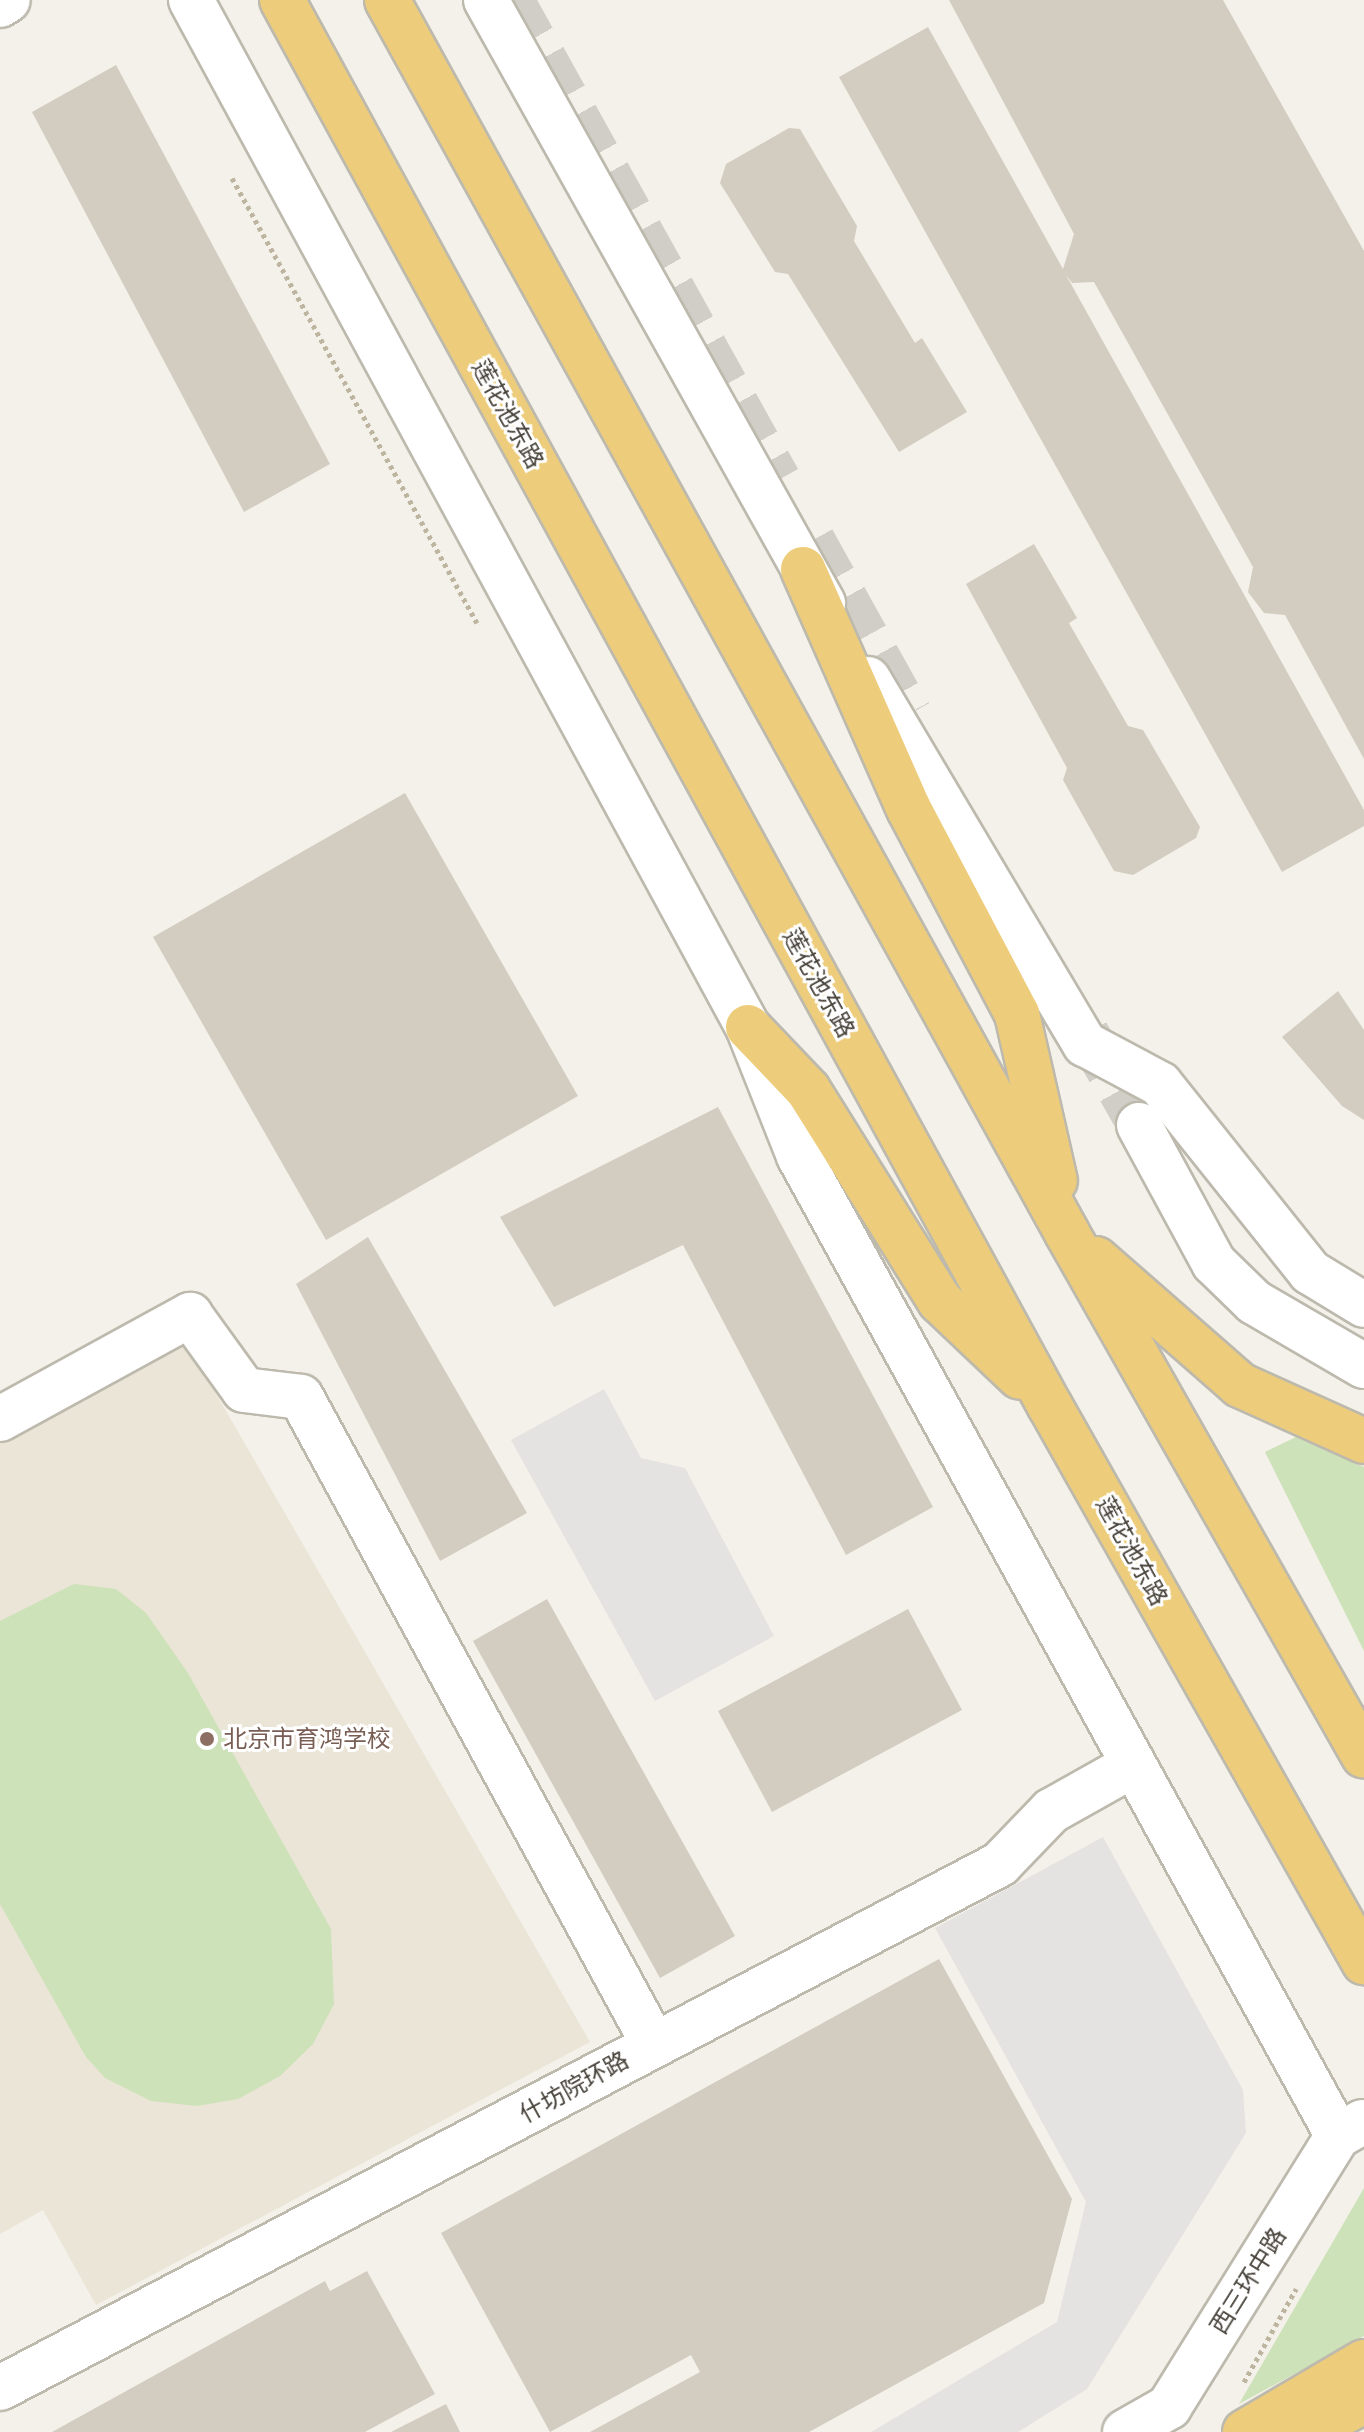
<!DOCTYPE html>
<html>
<head>
<meta charset="utf-8">
<style>
  body { margin:0 }
  #map { position:relative; width:1364px; height:2432px; overflow:hidden; background:#f3f1ea; font-family:Figtree,"Noto Sans SC",sans-serif }
  div>[style] { position:absolute }
  [style*='--x'] { left:calc(var(--x)*1px); top:calc(var(--y)*1px); width:calc(var(--w)*1px); rotate:calc(var(--a)*1deg) }
  .education>* { inset:0; background:#eae5d6 }
  .green>* { inset:0; background:#cde2b8 }
  .parking>* { inset:0; background:#e5e3e1 }
  .building>* { inset:0; background:#d3cdc1 }
  .minor-tunnel>* { height:44px; margin-top:-22px; transform-origin:0; background:repeating-linear-gradient(90deg,#d0cec7 0 44px,transparent 0 66px) }
  .path>* { height:5px; margin-top:-2.5px; transform-origin:0; background:repeating-linear-gradient(90deg,#bdb5a0 0 4px,transparent 0 8px) }
  .roads { filter:drop-shadow(2px 0 #bdb9ad) drop-shadow(-2px 0 #bdb9ad) drop-shadow(0 2px #bdb9ad) drop-shadow(0 -2px #bdb9ad) }
  .minor>* { height:44px; margin:-22px; padding:0 22px; transform-origin:22px; border-radius:22px; background:#fff }
  .highway>* { height:44px; margin:-22px; padding:0 22px; transform-origin:22px; border-radius:22px; background:#edcd7b }
  .dots>* { width:22px; height:22px; translate:-50% -50%; box-sizing:border-box; border:4px solid #fff; border-radius:50% }
  span { translate:-50% -50%; white-space:nowrap; text-align:center; line-height:1.15; -webkit-text-stroke:6px #fff; paint-order:stroke }
  .street-label { font-size:24px; color:#464139 }
  .education-label { font-size:24px; color:#785e54 }
  .left { translate:0 -50%; text-align:left }
</style>
</head>
<body>
<div id="map">
  <div class="education">
    <div style="clip-path:polygon(181px 1333px,590px 2042px,96px 2305px,43px 2210px,0 2234px,0 1435px)"></div>
  </div>
  <div class="green">
    <div style="clip-path:polygon(1296px 1437px,1364px 1467px,1364px 1651px,1265px 1452px)"></div>
    <div style="clip-path:polygon(74px 1584px,116px 1589px,146px 1613px,188px 1673px,331px 1929px,334px 2004px,313px 2044px,280px 2076px,238px 2099px,197px 2106px,151px 2101px,105px 2078px,86px 2057px,0 1904px,0 1621px)"></div>
    <div style="clip-path:polygon(1364px 2188px,1364px 2336px,1239px 2404px)"></div>
  </div>
  <div class="parking">
    <div style="clip-path:polygon(604px 1389px,641px 1458px,685px 1468px,774px 1636px,655px 1701px,511px 1440px)"></div>
    <div style="clip-path:polygon(1103px 1837px,1243px 2090px,1246px 2133px,1087px 2389px,1018px 2432px,871px 2432px,1057px 2322px,1086px 2202px,935px 1928px)"></div>
  </div>
  <div class="building">
    <div style="clip-path:polygon(949px 0,1223px 0,1364px 251px,1364px 759px,1285px 615px,1264px 613px,1248px 592px,1253px 567px,1094px 282px,1072px 283px,1066px 275px,1364px 810px,1364px 826px,1282px 872px,839px 77px,928px 27px,1063px 269px,1074px 234px)"></div>
    <div style="clip-path:polygon(116px 65px,330px 464px,244px 512px,32px 112px)"></div>
    <div style="clip-path:polygon(789px 128px,800px 129px,857px 226px,854px 241px,915px 343px,922px 338px,967px 412px,899px 452px,788px 274px,775px 272px,720px 183px,726px 164px)"></div>
    <div style="clip-path:polygon(1034px 544px,1077px 618px,1069px 623px,1128px 726px,1143px 730px,1200px 827px,1196px 838px,1133px 875px,1114px 871px,1063px 780px,1067px 768px,966px 584px)"></div>
    <div style="clip-path:polygon(405px 793px,578px 1096px,326px 1240px,153px 937px)"></div>
    <div style="clip-path:polygon(1338px 991px,1364px 1030px,1364px 1120px,1342px 1106px,1282px 1037px)"></div>
    <div style="clip-path:polygon(718px 1107px,933px 1507px,846px 1555px,683px 1245px,554px 1307px,500px 1217px)"></div>
    <div style="clip-path:polygon(368px 1237px,527px 1513px,440px 1561px,296px 1284px)"></div>
    <div style="clip-path:polygon(547px 1599px,735px 1936px,660px 1978px,473px 1641px)"></div>
    <div style="clip-path:polygon(908px 1609px,962px 1710px,772px 1812px,718px 1711px)"></div>
    <div style="clip-path:polygon(939px 1959px,1072px 2199px,1044px 2303px,809px 2432px,590px 2432px,700px 2372px,691px 2355px,550px 2432px,441px 2233px)"></div>
    <div style="clip-path:polygon(367px 2271px,435px 2394px,365px 2432px,52px 2432px,325px 2281px,330px 2291px)"></div>
    <div style="clip-path:polygon(446px 2404px,460px 2432px,391px 2432px)"></div>
  </div>
  <div class="minor-tunnel">
    <div style="--x:512;--y:0;--w:549;--a:60.92"></div>
    <div style="--x:813;--y:540;--w:199;--a:60.9"></div>
    <div style="--x:1087;--y:1033;--w:106;--a:60.5"></div>
  </div>
  <div class="path">
    <div style="--x:232;--y:178;--w:508;--a:61.16"></div>
    <div style="--x:1244;--y:2382;--w:107;--a:-60.8"></div>
  </div>
  <div class="roads">
    <div class="minor">
      <div style="--x:191;--y:0;--w:1168;--a:61.53"></div>
      <div style="--x:748;--y:1027;--w:139;--a:68.4"></div>
      <div style="--x:799;--y:1156;--w:1118;--a:61.19"></div>
      <div style="--x:486;--y:0;--w:691;--a:60.8"></div>
      <div style="--x:0;--y:5;--w:9;--a:-32"></div>
      <div style="--x:868;--y:679;--w:425;--a:59.3"></div>
      <div style="--x:1085;--y:1044;--w:85;--a:28.1"></div>
      <div style="--x:1160;--y:1084;--w:241;--a:51.4"></div>
      <div style="--x:1310;--y:1272;--w:63;--a:31.4"></div>
      <div style="--x:1139;--y:1125;--w:157;--a:61.5"></div>
      <div style="--x:1214;--y:1263;--w:56;--a:44.3"></div>
      <div style="--x:1254;--y:1302;--w:127;--a:30.2"></div>
      <div style="--x:0;--y:1419;--w:217;--a:-28.7"></div>
      <div style="--x:190;--y:1315;--w:92;--a:54.2"></div>
      <div style="--x:244;--y:1390;--w:57;--a:7"></div>
      <div style="--x:301;--y:1397;--w:736;--a:61.41"></div>
      <div style="--x:0;--y:2388;--w:1129;--a:-27.65"></div>
      <div style="--x:1000;--y:1864;--w:74;--a:-46.1"></div>
      <div style="--x:1051;--y:1811;--w:94;--a:-29.3"></div>
      <div style="--x:1125;--y:2432;--w:51;--a:-29.6"></div>
      <div style="--x:1169;--y:2407;--w:319;--a:-58.1"></div>
      <div style="--x:1338;--y:2136;--w:28;--a:-30"></div>
    </div>
    <div class="highway">
      <div style="--x:282;--y:0;--w:1602;--a:61.36"></div>
      <div style="--x:1050;--y:1406;--w:639;--a:60.54"></div>
      <div style="--x:387;--y:0;--w:1408;--a:61.12"></div>
      <div style="--x:1067;--y:1233;--w:601;--a:60.41"></div>
      <div style="--x:803;--y:569;--w:262;--a:66.2"></div>
      <div style="--x:909;--y:809;--w:232;--a:62.2"></div>
      <div style="--x:1017;--y:1014;--w:171;--a:77.2"></div>
      <div style="--x:748;--y:1027;--w:87;--a:46.4"></div>
      <div style="--x:808;--y:1090;--w:249;--a:58"></div>
      <div style="--x:940;--y:1301;--w:110;--a:43.5"></div>
      <div style="--x:1096;--y:1259;--w:191;--a:41.2"></div>
      <div style="--x:1240;--y:1385;--w:136;--a:24.3"></div>
      <div style="--x:1245;--y:2432;--w:138;--a:-30.5"></div>
      <div style="--x:1306;--y:2432;--w:66;--a:-28.1"></div>
    </div>
  </div>
  <div class="dots">
    <div style="left:207px;top:1739px;background:#8d6e63"></div>
  </div>
  <div class="street-label">
    <span style="left:508px;top:414px;rotate:61deg">莲花池东路</span>
    <span style="left:819px;top:983px;rotate:61deg">莲花池东路</span>
    <span style="left:1132px;top:1551px;rotate:61deg">莲花池东路</span>
    <span style="left:574px;top:2087px;rotate:-29deg">什坊院环路</span>
    <span style="left:1248px;top:2281px;rotate:-58deg">西三环中路</span>
  </div>
  <div class="education-label">
    <span class="left" style="left:223px;top:1739px">北京市育鸿学校</span>
  </div>
</div>
</body>
</html>
